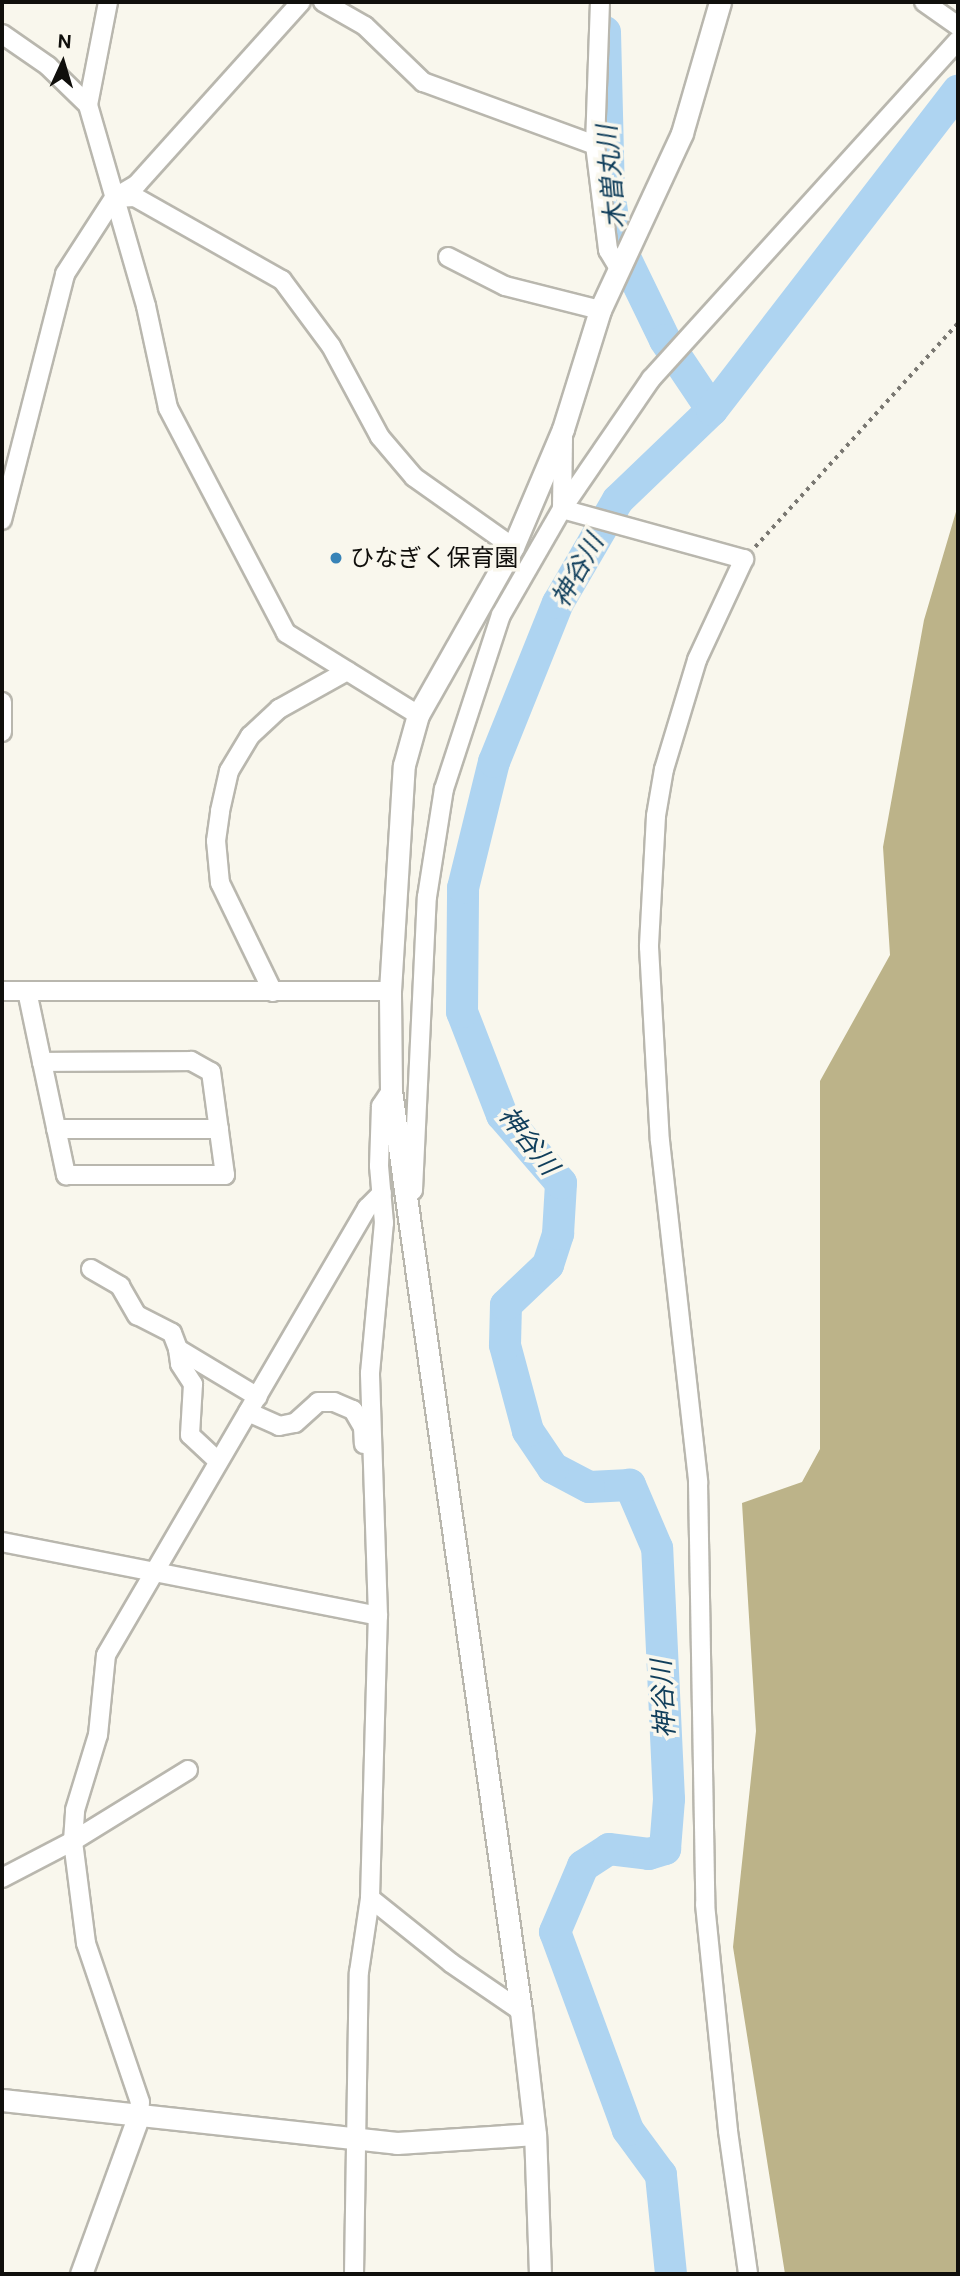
<!DOCTYPE html>
<html>
<head>
<meta charset="utf-8">
<style>
  body { margin:0 }
  #map { position:relative; width:960px; height:2276px; overflow:hidden; background:#f9f7ed; font-family:"DM Sans","Noto Sans JP",sans-serif }
  div>[style] { position:absolute }
  [style*='--x'] { left:calc(var(--x)*1px); top:calc(var(--y)*1px); width:calc(var(--w)*1px); rotate:calc(var(--a)*1deg) }
  .forest>* { inset:0; background:#bcb389 }
  .river>* { height:32px; margin:-16px; padding:0 16px; transform-origin:16px; border-radius:16px; background:#aed4f1 }
  .path>* { height:3.5px; margin-top:-1.75px; transform-origin:0; background:repeating-linear-gradient(90deg,#7a7872 0 3.5px,transparent 0 8.5px) }
  .roads { filter:drop-shadow(2px 0 #b9b7ae) drop-shadow(-2px 0 #b9b7ae) drop-shadow(0 2px #b9b7ae) drop-shadow(0 -2px #b9b7ae) }
  .minor>* { height:18px; margin:-9px; padding:0 9px; transform-origin:9px; border-radius:9px; background:#fff }
  .tertiary>* { height:21px; margin:-10.5px; padding:0 10.5px; transform-origin:10.5px; border-radius:10.5px; background:#fff }
  .dots>* { width:19px; height:19px; translate:-50% -50%; box-sizing:border-box; border:4px solid #f9f7ed; border-radius:50% }
  span { translate:-50% -50%; white-space:nowrap; text-align:center; line-height:1.15; -webkit-text-stroke:7px #f9f7ed; paint-order:stroke }
  .poi-label { font-size:24px; color:#100f0c }
  .left { translate:0 -50%; text-align:left }
  .water-label { font-size:26px; color:#103e5b; font-style:italic }
  .frame { position:absolute; inset:0; border:4px solid #100f0c; pointer-events:none }
  .north { position:absolute; left:28px; top:28px; width:70px; height:70px; -webkit-text-stroke:5px #f9f7ed; paint-order:stroke; rotate:4deg; font-size:19px; font-weight:700; line-height:28px; text-align:center; color:#100f0c }
  .north::after { content:''; display:block; margin:auto; width:24px; height:32px; background:#100f0c; clip-path:polygon(50% 0,100% 100%,50% 72%,0 100%) }
</style>
</head>
<body>
<div id="map">
  <div class="forest">
    <div style="clip-path:polygon(958px 505px,958px 2274px,785px 2274px,733px 1947px,756px 1731px,742px 1503px,802px 1482px,820px 1449px,820px 1081px,890px 955px,883px 847px,924px 620px)"></div>
  </div>
  <div class="river">
    <div style="--x:605;--y:32;--w:159;--a:88.6"></div>
    <div style="--x:609;--y:191;--w:49;--a:81.7"></div>
    <div style="--x:616;--y:239;--w:112;--a:64.1"></div>
    <div style="--x:665;--y:340;--w:84;--a:56.1"></div>
    <div style="--x:671;--y:2274;--w:100;--a:-95.8"></div>
    <div style="--x:661;--y:2175;--w:56;--a:-126.3"></div>
    <div style="--x:628;--y:2130;--w:211;--a:-110.2"></div>
    <div style="--x:555;--y:1932;--w:72;--a:-67"></div>
    <div style="--x:583;--y:1866;--w:31;--a:-33"></div>
    <div style="--x:609;--y:1849;--w:40;--a:7.1"></div>
    <div style="--x:649;--y:1854;--w:17;--a:-17"></div>
    <div style="--x:665;--y:1849;--w:50;--a:-85.4"></div>
    <div style="--x:669;--y:1799;--w:251;--a:-92.7"></div>
    <div style="--x:657;--y:1548;--w:69;--a:-113.2"></div>
    <div style="--x:630;--y:1485;--w:41;--a:177.2"></div>
    <div style="--x:589;--y:1487;--w:41;--a:-152.2"></div>
    <div style="--x:553;--y:1468;--w:45;--a:-124"></div>
    <div style="--x:528;--y:1431;--w:89;--a:-105"></div>
    <div style="--x:505;--y:1345;--w:40;--a:-88.6"></div>
    <div style="--x:506;--y:1305;--w:58;--a:-43.6"></div>
    <div style="--x:548;--y:1265;--w:33;--a:-72"></div>
    <div style="--x:558;--y:1234;--w:51;--a:-86.6"></div>
    <div style="--x:561;--y:1183;--w:90;--a:-130.9"></div>
    <div style="--x:502;--y:1115;--w:110;--a:-111.2"></div>
    <div style="--x:462;--y:1012;--w:124;--a:-89.5"></div>
    <div style="--x:463;--y:888;--w:130;--a:-76.2"></div>
    <div style="--x:494;--y:762;--w:171;--a:-68.1"></div>
    <div style="--x:558;--y:603;--w:119;--a:-59.8"></div>
    <div style="--x:618;--y:500;--w:130;--a:-43.8"></div>
    <div style="--x:712;--y:410;--w:403;--a:-52.4"></div>
  </div>
  <div class="path">
    <div style="--x:755;--y:547;--w:302;--a:-47.8"></div>
  </div>
  <div class="roads">
    <div class="minor">
      <div style="--x:323;--y:2;--w:48;--a:29.7"></div>
      <div style="--x:365;--y:26;--w:81;--a:44"></div>
      <div style="--x:423;--y:82;--w:183;--a:20.1"></div>
      <div style="--x:600;--y:2;--w:143;--a:92"></div>
      <div style="--x:595;--y:145;--w:106;--a:82.9"></div>
      <div style="--x:608;--y:250;--w:21;--a:59"></div>
      <div style="--x:924;--y:2;--w:42;--a:35.2"></div>
      <div style="--x:2;--y:34;--w:56;--a:34.8"></div>
      <div style="--x:48;--y:66;--w:56;--a:44.3"></div>
      <div style="--x:88;--y:105;--w:209;--a:73.9"></div>
      <div style="--x:146;--y:306;--w:104;--a:77.8"></div>
      <div style="--x:168;--y:408;--w:254;--a:62.3"></div>
      <div style="--x:286;--y:633;--w:155;--a:31.8"></div>
      <div style="--x:88;--y:105;--w:105;--a:-79"></div>
      <div style="--x:114;--y:198;--w:21;--a:-3"></div>
      <div style="--x:135;--y:197;--w:169;--a:29.5"></div>
      <div style="--x:282;--y:280;--w:82;--a:53.4"></div>
      <div style="--x:331;--y:346;--w:103;--a:61.7"></div>
      <div style="--x:380;--y:437;--w:52;--a:49.6"></div>
      <div style="--x:414;--y:477;--w:121;--a:35.3"></div>
      <div style="--x:448;--y:257;--w:64;--a:27"></div>
      <div style="--x:505;--y:286;--w:98;--a:14.2"></div>
      <div style="--x:562;--y:509;--w:189;--a:15.4"></div>
      <div style="--x:744;--y:559;--w:111;--a:115"></div>
      <div style="--x:697;--y:660;--w:114;--a:106.8"></div>
      <div style="--x:664;--y:769;--w:48;--a:99.7"></div>
      <div style="--x:656;--y:816;--w:131;--a:93.1"></div>
      <div style="--x:649;--y:947;--w:194;--a:86.8"></div>
      <div style="--x:660;--y:1141;--w:343;--a:83.6"></div>
      <div style="--x:698;--y:1482;--w:422;--a:89"></div>
      <div style="--x:705;--y:1904;--w:228;--a:84.2"></div>
      <div style="--x:728;--y:2131;--w:144;--a:82"></div>
      <div style="--x:562;--y:509;--w:73;--a:-89.2"></div>
      <div style="--x:2;--y:520;--w:254;--a:-75.6"></div>
      <div style="--x:65;--y:274;--w:90;--a:-57.2"></div>
      <div style="--x:114;--y:198;--w:27;--a:-31"></div>
      <div style="--x:137;--y:184;--w:245;--a:-48"></div>
      <div style="--x:2;--y:702;--w:30;--a:90"></div>
      <div style="--x:2;--y:991;--w:388;--a:0"></div>
      <div style="--x:27;--y:991;--w:73;--a:78.1"></div>
      <div style="--x:42;--y:1062;--w:116;--a:78"></div>
      <div style="--x:66;--y:1175;--w:159;--a:0"></div>
      <div style="--x:225;--y:1175;--w:104;--a:-97.7"></div>
      <div style="--x:211;--y:1072;--w:23;--a:-151"></div>
      <div style="--x:191;--y:1061;--w:149;--a:179.6"></div>
      <div style="--x:273;--y:992;--w:121;--a:-115.9"></div>
      <div style="--x:220;--y:883;--w:42;--a:-95.4"></div>
      <div style="--x:216;--y:841;--w:30;--a:-82"></div>
      <div style="--x:220;--y:811;--w:41;--a:-77.3"></div>
      <div style="--x:229;--y:771;--w:41;--a:-59"></div>
      <div style="--x:250;--y:736;--w:40;--a:-43"></div>
      <div style="--x:279;--y:709;--w:78;--a:-29.2"></div>
      <div style="--x:56;--y:1129;--w:163;--a:0"></div>
      <div style="--x:408;--y:1195;--w:7;--a:-45"></div>
      <div style="--x:413;--y:1190;--w:293;--a:-87.3"></div>
      <div style="--x:427;--y:897;--w:109;--a:-81.1"></div>
      <div style="--x:444;--y:789;--w:183;--a:-71.9"></div>
      <div style="--x:501;--y:615;--w:122;--a:-60.1"></div>
      <div style="--x:562;--y:509;--w:158;--a:-55.6"></div>
      <div style="--x:651;--y:379;--w:457;--a:-47.8"></div>
      <div style="--x:91;--y:1269;--w:34;--a:30"></div>
      <div style="--x:120;--y:1286;--w:34;--a:60"></div>
      <div style="--x:137;--y:1315;--w:39;--a:27"></div>
      <div style="--x:172;--y:1333;--w:17;--a:69"></div>
      <div style="--x:178;--y:1349;--w:93;--a:31"></div>
      <div style="--x:178;--y:1349;--w:15;--a:82"></div>
      <div style="--x:180;--y:1364;--w:24;--a:57"></div>
      <div style="--x:193;--y:1384;--w:51;--a:93.4"></div>
      <div style="--x:190;--y:1435;--w:37;--a:43"></div>
      <div style="--x:248;--y:1412;--w:34;--a:24"></div>
      <div style="--x:279;--y:1426;--w:16;--a:-11"></div>
      <div style="--x:295;--y:1423;--w:31;--a:-42"></div>
      <div style="--x:318;--y:1402;--w:16;--a:0"></div>
      <div style="--x:334;--y:1402;--w:21;--a:23"></div>
      <div style="--x:353;--y:1410;--w:20;--a:60"></div>
      <div style="--x:363;--y:1427;--w:17;--a:87"></div>
      <div style="--x:2;--y:1542;--w:383;--a:11.1"></div>
      <div style="--x:2;--y:1878;--w:80;--a:-27.5"></div>
      <div style="--x:73;--y:1841;--w:135;--a:-31.7"></div>
      <div style="--x:370;--y:1898;--w:104;--a:38.7"></div>
      <div style="--x:451;--y:1963;--w:85;--a:34.4"></div>
      <div style="--x:139;--y:2115;--w:13;--a:-86"></div>
      <div style="--x:140;--y:2102;--w:168;--a:-108.8"></div>
      <div style="--x:86;--y:1943;--w:103;--a:-97.3"></div>
      <div style="--x:73;--y:1841;--w:31;--a:-86"></div>
      <div style="--x:75;--y:1810;--w:78;--a:-73"></div>
      <div style="--x:98;--y:1735;--w:80;--a:-84.3"></div>
      <div style="--x:106;--y:1655;--w:518;--a:-59.72"></div>
      <div style="--x:367;--y:1208;--w:21;--a:-45"></div>
      <div style="--x:354;--y:2274;--w:302;--a:-89.1"></div>
      <div style="--x:359;--y:1972;--w:75;--a:-81.5"></div>
      <div style="--x:370;--y:1898;--w:282;--a:-88.4"></div>
      <div style="--x:378;--y:1616;--w:243;--a:-91.9"></div>
      <div style="--x:370;--y:1373;--w:151;--a:-84.7"></div>
      <div style="--x:384;--y:1223;--w:57;--a:-95"></div>
      <div style="--x:379;--y:1166;--w:60;--a:-88.1"></div>
      <div style="--x:381;--y:1106;--w:18;--a:-56"></div>
    </div>
    <div class="tertiary">
      <div style="--x:2;--y:2100;--w:397;--a:6.2"></div>
      <div style="--x:397;--y:2143;--w:138;--a:-3.7"></div>
      <div style="--x:81;--y:2274;--w:169;--a:-70"></div>
      <div style="--x:540;--y:2274;--w:140;--a:-92"></div>
      <div style="--x:535;--y:2134;--w:124;--a:-96.5"></div>
      <div style="--x:521;--y:2011;--w:929;--a:-98.04"></div>
      <div style="--x:391;--y:1091;--w:100;--a:-90.6"></div>
      <div style="--x:390;--y:991;--w:226;--a:-86.5"></div>
      <div style="--x:404;--y:765;--w:52;--a:-74.4"></div>
      <div style="--x:418;--y:715;--w:193;--a:-60.5"></div>
      <div style="--x:513;--y:547;--w:128;--a:-67"></div>
      <div style="--x:563;--y:429;--w:125;--a:-72.7"></div>
      <div style="--x:600;--y:310;--w:195;--a:-65.1"></div>
      <div style="--x:682;--y:133;--w:136;--a:-73.8"></div>
    </div>
  </div>
  <div class="dots">
    <div style="left:336px;top:558px;background:#3883b7"></div>
  </div>
  <div class="poi-label">
    <span class="left" style="left:350px;top:558px">ひなぎく保育園</span>
  </div>
  <div class="water-label">
    <span style="left:612px;top:177px;rotate:-95deg">木曽丸川</span>
    <span style="left:578px;top:571px;rotate:-61deg">神谷川</span>
    <span style="left:528px;top:1141px;rotate:52deg">神谷川</span>
    <span style="left:664px;top:1699px;rotate:-93deg">神谷川</span>
  </div>
  <div class="frame"></div>
  <div class="north">N</div>
</div>
</body>
</html>
